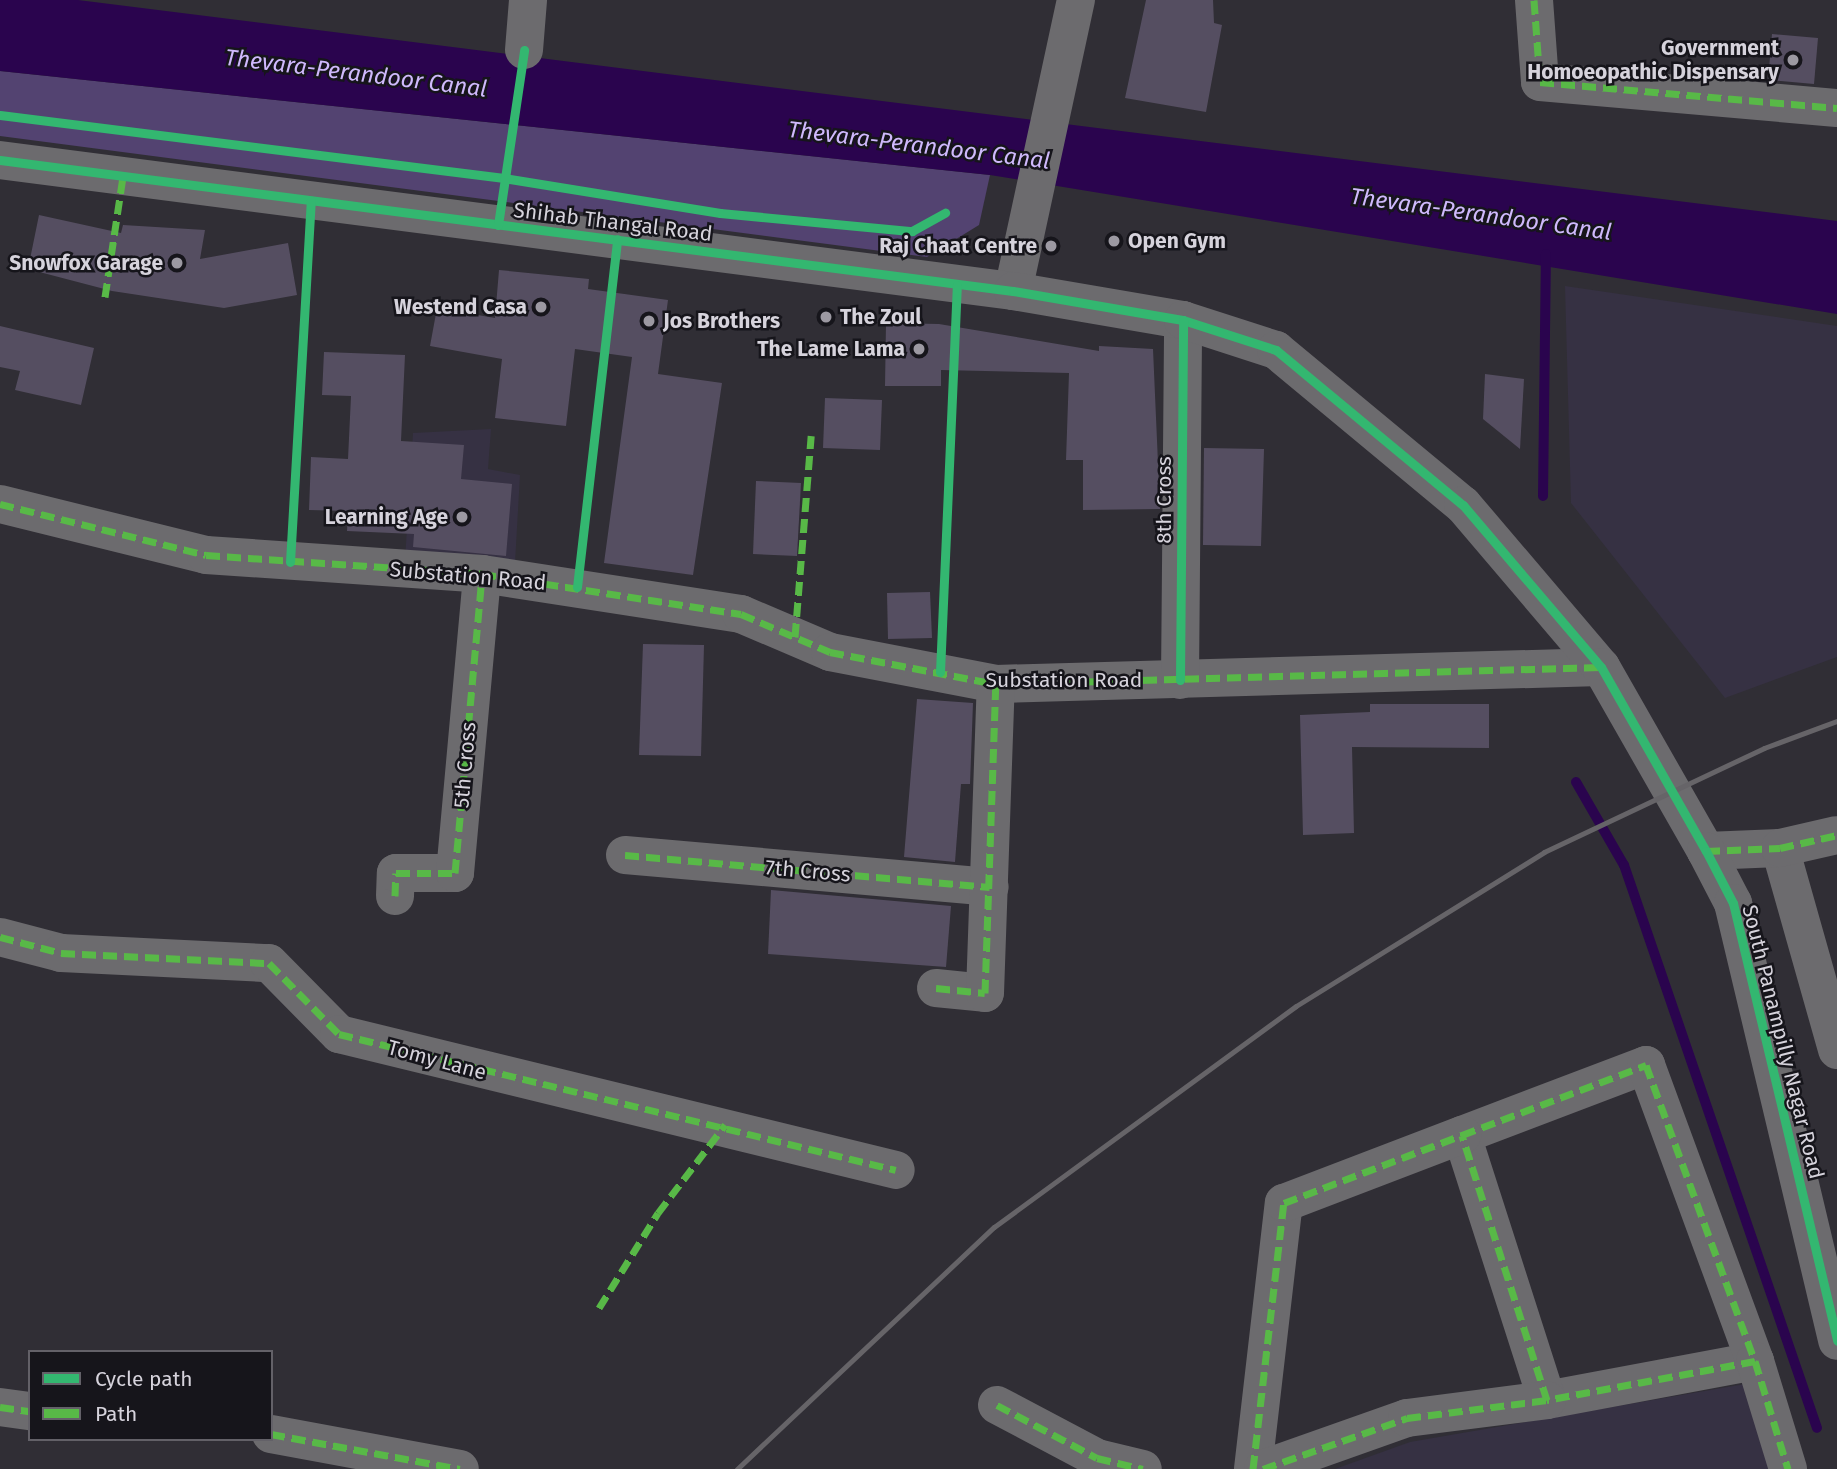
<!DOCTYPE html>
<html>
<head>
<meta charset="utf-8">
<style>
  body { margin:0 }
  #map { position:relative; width:1837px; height:1469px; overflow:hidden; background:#302e35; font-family:"Fira Sans",sans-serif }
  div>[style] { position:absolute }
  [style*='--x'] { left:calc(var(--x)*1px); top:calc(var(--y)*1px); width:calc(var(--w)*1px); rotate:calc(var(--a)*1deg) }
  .built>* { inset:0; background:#363143 }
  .green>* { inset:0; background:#534371 }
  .water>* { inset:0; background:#2a044e }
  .stream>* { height:10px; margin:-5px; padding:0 5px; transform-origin:5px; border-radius:5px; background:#2a044e }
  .building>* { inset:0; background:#554e61 }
  .minor>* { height:38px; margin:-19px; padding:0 19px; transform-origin:19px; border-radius:19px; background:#6c6b6e }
  .tertiary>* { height:38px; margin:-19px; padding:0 19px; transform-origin:19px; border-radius:19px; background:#6c6b6e }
  .rail>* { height:5px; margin:-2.5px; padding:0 2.5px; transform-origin:2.5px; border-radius:2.5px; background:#666468 }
  .quiet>* { height:7px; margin-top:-3.5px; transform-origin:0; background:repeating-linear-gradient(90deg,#58b947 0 14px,transparent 0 21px) }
  .cycleway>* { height:9px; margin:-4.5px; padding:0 4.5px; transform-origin:4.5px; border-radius:4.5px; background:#33b770 }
  .dots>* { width:19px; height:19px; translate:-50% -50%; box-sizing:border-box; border:4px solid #16151b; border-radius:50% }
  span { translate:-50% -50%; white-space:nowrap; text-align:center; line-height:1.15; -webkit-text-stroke:5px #16151b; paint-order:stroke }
  .poi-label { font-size:21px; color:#d6d3dc; font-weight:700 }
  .right { translate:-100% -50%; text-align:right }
  .left { translate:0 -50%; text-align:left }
  .street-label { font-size:21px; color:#d6d3dc }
  .water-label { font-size:23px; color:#cfb9fc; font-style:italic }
  .legend { position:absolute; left:28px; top:1350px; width:245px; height:91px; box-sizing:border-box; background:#16151b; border:2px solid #636168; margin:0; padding:9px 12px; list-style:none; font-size:21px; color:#d6d3dc }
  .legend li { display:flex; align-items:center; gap:14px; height:35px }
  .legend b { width:35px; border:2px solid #636168 }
</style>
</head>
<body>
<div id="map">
  <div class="built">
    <div style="clip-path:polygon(1565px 286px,1837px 326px,1837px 657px,1725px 698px,1571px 503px)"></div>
    <div style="clip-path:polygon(491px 429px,488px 469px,520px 475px,515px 563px,405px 560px,413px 433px)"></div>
    <div style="clip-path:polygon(1774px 1379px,1795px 1469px,1335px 1469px,1410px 1442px)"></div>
  </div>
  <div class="green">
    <div style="clip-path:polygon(0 71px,990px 175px,979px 225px,927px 257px,0 136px)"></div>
  </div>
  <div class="water">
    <div style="clip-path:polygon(0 0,78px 0,1837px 221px,1837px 314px,990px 175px,0 71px)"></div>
  </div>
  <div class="stream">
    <div style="--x:1543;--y:496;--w:242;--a:-89.3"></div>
    <div style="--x:1576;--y:782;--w:96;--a:60"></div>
    <div style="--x:1624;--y:865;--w:595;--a:71.08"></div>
  </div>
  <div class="building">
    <div style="clip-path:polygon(1146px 0,1213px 0,1214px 23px,1222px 25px,1206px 112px,1125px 98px)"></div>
    <div style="clip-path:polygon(1772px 34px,1818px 38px,1814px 84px,1768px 80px)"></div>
    <div style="clip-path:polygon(39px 215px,121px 233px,123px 225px,205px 230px,200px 259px,288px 243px,297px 295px,224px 308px,112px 291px,28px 269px)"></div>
    <div style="clip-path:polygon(499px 270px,589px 279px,588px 289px,668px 300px,658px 374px,722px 383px,693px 575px,604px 563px,632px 357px,575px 349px,566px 426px,495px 418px,502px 359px,430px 346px,437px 308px,495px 318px)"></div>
    <div style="clip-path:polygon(886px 323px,939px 324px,1099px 351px,1099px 346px,1153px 349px,1160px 509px,1083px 510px,1083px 460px,1066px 460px,1069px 373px,941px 370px,941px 386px,885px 386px)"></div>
    <div style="clip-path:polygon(0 326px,94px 348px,81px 405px,15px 390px,20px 371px,0 367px)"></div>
    <div style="clip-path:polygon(324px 352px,405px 355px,401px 441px,464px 445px,461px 479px,512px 484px,506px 556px,413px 547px,414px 534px,347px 531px,348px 511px,309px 510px,311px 457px,348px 459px,351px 396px,322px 395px)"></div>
    <div style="clip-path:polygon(1485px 374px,1524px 379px,1520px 449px,1483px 419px)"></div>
    <div style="clip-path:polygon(825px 398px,882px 400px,880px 450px,823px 448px)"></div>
    <div style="clip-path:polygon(1204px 448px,1264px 449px,1261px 546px,1203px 545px)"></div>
    <div style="clip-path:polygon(756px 481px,801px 483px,797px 556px,753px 554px)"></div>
    <div style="clip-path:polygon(930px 592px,932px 638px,888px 639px,887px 593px)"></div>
    <div style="clip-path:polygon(643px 644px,704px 645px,701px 756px,639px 755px)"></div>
    <div style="clip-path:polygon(917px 699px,973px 703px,970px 784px,961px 784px,955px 862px,904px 857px)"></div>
    <div style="clip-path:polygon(1370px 704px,1489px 704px,1489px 748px,1352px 747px,1354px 833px,1303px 835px,1300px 715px,1370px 712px)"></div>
    <div style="clip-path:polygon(771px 890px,951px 906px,946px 967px,768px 954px)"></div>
  </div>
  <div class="minor">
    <div style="--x:1534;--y:0;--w:82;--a:85.8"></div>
    <div style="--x:1540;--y:82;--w:298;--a:5"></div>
    <div style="--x:524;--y:50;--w:50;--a:-85.4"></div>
    <div style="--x:1013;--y:291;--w:298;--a:-77.8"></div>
    <div style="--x:0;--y:504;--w:212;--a:13.9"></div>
    <div style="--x:206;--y:555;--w:277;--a:3.9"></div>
    <div style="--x:482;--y:574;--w:262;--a:8.8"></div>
    <div style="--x:741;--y:614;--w:97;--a:23.1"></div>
    <div style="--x:830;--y:652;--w:169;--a:10.9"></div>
    <div style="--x:996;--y:684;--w:605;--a:-1.61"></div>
    <div style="--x:1180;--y:680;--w:360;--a:-89.5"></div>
    <div style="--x:1780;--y:848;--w:210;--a:74.2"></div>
    <div style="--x:1706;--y:851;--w:74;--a:-2.3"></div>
    <div style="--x:1780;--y:848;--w:58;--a:-12.8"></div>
    <div style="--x:625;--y:855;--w:366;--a:5"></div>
    <div style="--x:395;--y:896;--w:23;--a:-88"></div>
    <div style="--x:396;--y:873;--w:59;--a:0"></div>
    <div style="--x:455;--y:873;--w:300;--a:-84.8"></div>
    <div style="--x:0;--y:937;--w:63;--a:14.7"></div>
    <div style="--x:61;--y:953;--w:208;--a:2.8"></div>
    <div style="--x:269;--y:963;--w:100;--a:45.4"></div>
    <div style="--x:339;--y:1034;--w:573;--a:13.72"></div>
    <div style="--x:936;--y:988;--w:49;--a:5.8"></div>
    <div style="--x:985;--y:993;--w:309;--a:-88"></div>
    <div style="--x:1755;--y:1361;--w:212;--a:169.4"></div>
    <div style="--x:1547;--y:1400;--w:278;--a:-107.8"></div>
    <div style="--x:1462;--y:1135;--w:197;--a:-20.8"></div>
    <div style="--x:1646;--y:1065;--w:315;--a:69.8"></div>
    <div style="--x:1755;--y:1361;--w:113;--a:73"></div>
    <div style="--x:997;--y:1405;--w:113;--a:27.9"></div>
    <div style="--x:1097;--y:1458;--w:47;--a:13.4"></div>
    <div style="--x:0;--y:1407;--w:30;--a:8"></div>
    <div style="--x:271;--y:1434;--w:192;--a:10.5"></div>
    <div style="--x:1253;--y:1469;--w:268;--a:-83.4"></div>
    <div style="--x:1284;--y:1203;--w:191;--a:-20.9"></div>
    <div style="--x:1263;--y:1469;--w:153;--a:-19.5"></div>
    <div style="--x:1407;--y:1418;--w:141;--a:-7.3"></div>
  </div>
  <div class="tertiary">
    <div style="--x:0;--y:160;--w:1021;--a:7.37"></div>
    <div style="--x:1013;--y:291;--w:172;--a:9.7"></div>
    <div style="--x:1183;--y:320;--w:98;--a:17.9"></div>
    <div style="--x:1276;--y:350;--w:243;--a:39.7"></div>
    <div style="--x:1463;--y:505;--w:213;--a:49.6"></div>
    <div style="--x:1601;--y:667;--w:212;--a:60.3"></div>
    <div style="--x:1706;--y:851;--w:59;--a:62.6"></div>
    <div style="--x:1733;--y:903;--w:450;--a:76.6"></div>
  </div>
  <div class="rail">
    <div style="--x:737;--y:1469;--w:353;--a:-43.3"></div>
    <div style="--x:994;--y:1227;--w:374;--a:-36.2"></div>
    <div style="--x:1296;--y:1006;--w:292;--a:-31.8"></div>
    <div style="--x:1544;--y:852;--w:243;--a:-25.3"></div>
    <div style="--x:1764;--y:748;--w:78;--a:-20.3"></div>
  </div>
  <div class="quiet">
    <div style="--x:1534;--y:0;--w:82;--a:85.8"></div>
    <div style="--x:1540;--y:82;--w:298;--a:5"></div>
    <div style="--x:105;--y:297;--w:122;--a:-81.5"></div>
    <div style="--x:0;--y:504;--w:212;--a:13.9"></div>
    <div style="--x:206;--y:555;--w:277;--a:3.9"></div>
    <div style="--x:482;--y:574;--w:262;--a:8.8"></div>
    <div style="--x:741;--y:614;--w:97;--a:23.1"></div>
    <div style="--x:830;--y:652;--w:169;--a:10.9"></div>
    <div style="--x:996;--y:684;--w:605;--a:-1.61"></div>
    <div style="--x:795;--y:637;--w:202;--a:-85.4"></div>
    <div style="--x:1706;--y:851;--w:74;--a:-2.3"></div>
    <div style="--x:1780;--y:848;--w:58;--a:-12.8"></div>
    <div style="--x:625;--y:855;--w:366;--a:5"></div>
    <div style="--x:395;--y:896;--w:23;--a:-88"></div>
    <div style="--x:396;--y:873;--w:59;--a:0"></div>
    <div style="--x:455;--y:873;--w:300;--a:-84.8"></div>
    <div style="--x:0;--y:937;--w:63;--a:14.7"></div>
    <div style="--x:61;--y:953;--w:208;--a:2.8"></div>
    <div style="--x:269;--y:963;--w:100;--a:45.4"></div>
    <div style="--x:339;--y:1034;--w:573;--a:13.72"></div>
    <div style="--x:936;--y:988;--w:49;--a:5.8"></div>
    <div style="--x:985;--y:993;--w:309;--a:-88"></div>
    <div style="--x:599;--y:1308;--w:112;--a:-58.2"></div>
    <div style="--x:658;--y:1213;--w:111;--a:-52.7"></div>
    <div style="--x:1755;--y:1361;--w:212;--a:169.4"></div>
    <div style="--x:1547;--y:1400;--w:278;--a:-107.8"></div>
    <div style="--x:1462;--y:1135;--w:197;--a:-20.8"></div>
    <div style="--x:1646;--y:1065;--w:315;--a:69.8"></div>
    <div style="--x:1755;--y:1361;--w:113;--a:73"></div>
    <div style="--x:997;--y:1405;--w:113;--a:27.9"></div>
    <div style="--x:1097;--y:1458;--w:47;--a:13.4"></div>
    <div style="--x:0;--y:1407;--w:30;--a:8"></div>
    <div style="--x:271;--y:1434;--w:192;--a:10.5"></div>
    <div style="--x:1253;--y:1469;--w:268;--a:-83.4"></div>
    <div style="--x:1284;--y:1203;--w:191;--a:-20.9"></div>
    <div style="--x:1263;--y:1469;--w:153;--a:-19.5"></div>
    <div style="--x:1407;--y:1418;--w:141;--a:-7.3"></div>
  </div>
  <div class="cycleway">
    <div style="--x:0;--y:115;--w:508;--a:7.13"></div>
    <div style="--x:504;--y:178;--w:219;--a:9.2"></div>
    <div style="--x:720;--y:213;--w:193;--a:5.4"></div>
    <div style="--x:912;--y:231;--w:38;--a:-29"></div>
    <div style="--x:0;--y:160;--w:1021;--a:7.37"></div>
    <div style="--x:1013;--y:291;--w:172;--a:9.7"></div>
    <div style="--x:1183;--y:320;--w:98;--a:17.9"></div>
    <div style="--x:1276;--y:350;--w:243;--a:39.7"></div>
    <div style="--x:1463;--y:505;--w:213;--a:49.6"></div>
    <div style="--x:1601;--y:667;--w:212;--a:60.3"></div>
    <div style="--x:1706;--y:851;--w:59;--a:62.6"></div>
    <div style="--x:1733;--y:903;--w:450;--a:76.6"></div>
    <div style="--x:498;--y:225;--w:177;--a:-81.5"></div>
    <div style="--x:290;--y:562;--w:362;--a:-86.7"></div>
    <div style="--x:577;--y:587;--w:350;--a:-83.4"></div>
    <div style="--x:940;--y:672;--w:387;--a:-87.5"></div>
    <div style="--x:1180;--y:680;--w:360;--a:-89.5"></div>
  </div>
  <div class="dots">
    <div style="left:1793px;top:60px;background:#9c99a2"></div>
    <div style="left:1114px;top:241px;background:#9c99a2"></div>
    <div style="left:1051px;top:246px;background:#9c99a2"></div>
    <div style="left:177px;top:263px;background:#9c99a2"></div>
    <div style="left:541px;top:307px;background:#9c99a2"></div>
    <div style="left:826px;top:317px;background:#9c99a2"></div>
    <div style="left:649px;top:321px;background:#9c99a2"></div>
    <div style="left:919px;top:349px;background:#9c99a2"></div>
    <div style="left:462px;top:517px;background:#9c99a2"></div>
  </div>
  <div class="poi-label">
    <span class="right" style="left:1779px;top:60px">Government<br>Homoeopathic Dispensary</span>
    <span class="left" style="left:1128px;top:241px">Open Gym</span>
    <span class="right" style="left:1037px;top:246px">Raj Chaat Centre</span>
    <span class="right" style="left:163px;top:263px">Snowfox Garage</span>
    <span class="right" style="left:527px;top:307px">Westend Casa</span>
    <span class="left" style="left:840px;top:317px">The Zoul</span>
    <span class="left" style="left:663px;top:321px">Jos Brothers</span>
    <span class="right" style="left:905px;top:349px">The Lame Lama</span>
    <span class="right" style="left:448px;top:517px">Learning Age</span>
  </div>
  <div class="street-label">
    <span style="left:613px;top:222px;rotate:7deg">Shihab Thangal Road</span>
    <span style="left:1164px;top:500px;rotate:-90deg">8th Cross</span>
    <span style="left:468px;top:576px;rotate:5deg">Substation Road</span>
    <span style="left:1064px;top:680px">Substation Road</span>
    <span style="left:465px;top:765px;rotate:-85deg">5th Cross</span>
    <span style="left:808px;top:871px;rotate:5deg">7th Cross</span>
    <span style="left:1783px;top:1042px;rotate:76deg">South Panampilly Nagar Road</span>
    <span style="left:437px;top:1060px;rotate:15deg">Tomy Lane</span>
  </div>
  <div class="water-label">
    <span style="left:356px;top:73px;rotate:7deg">Thevara-Perandoor Canal</span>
    <span style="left:919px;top:145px;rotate:7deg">Thevara-Perandoor Canal</span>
    <span style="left:1481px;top:214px;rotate:8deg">Thevara-Perandoor Canal</span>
  </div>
  <ul class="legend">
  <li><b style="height:9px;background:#33b770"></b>Cycle path</li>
  <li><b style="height:9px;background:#58b947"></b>Path</li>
  </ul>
</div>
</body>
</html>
